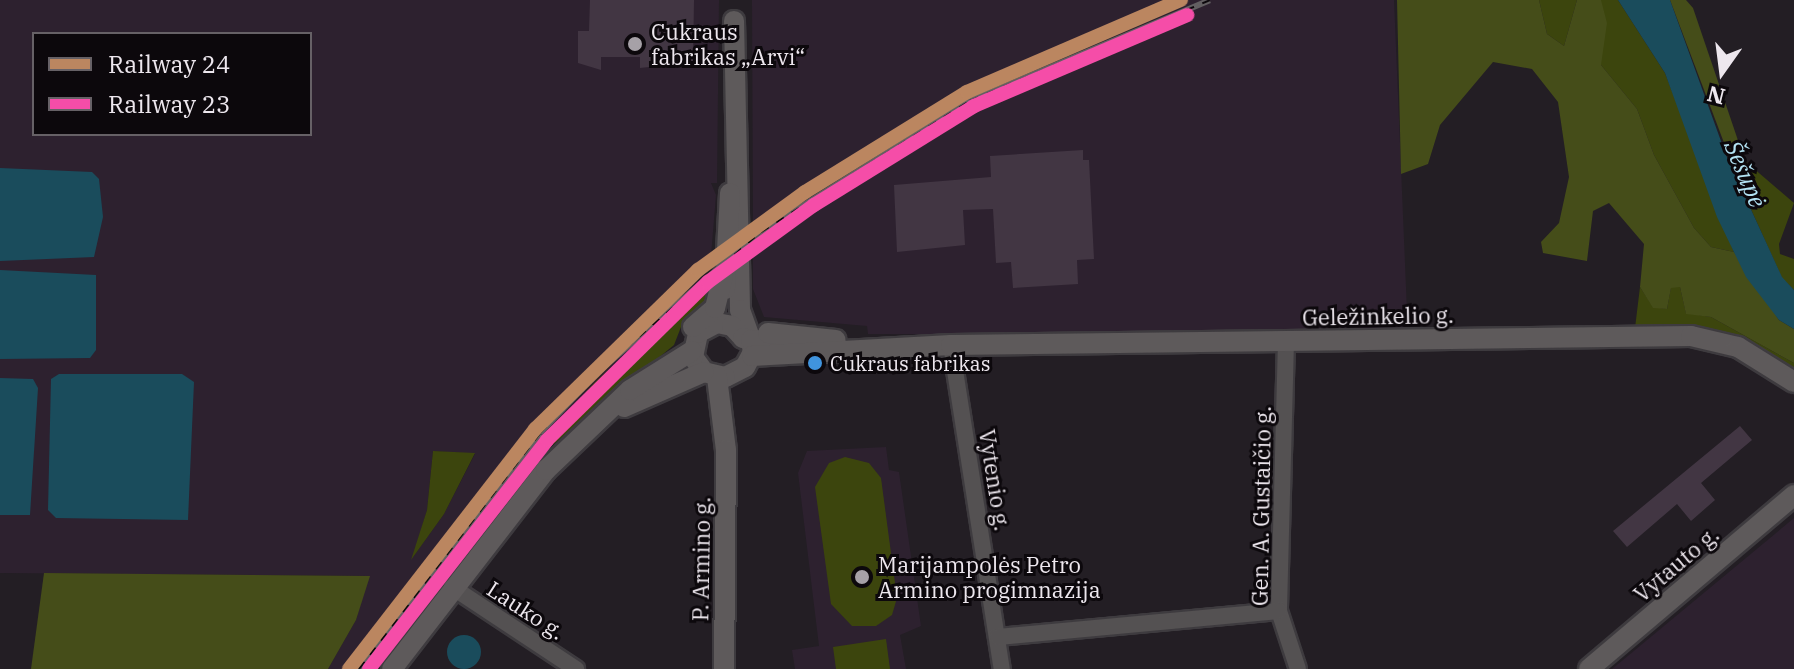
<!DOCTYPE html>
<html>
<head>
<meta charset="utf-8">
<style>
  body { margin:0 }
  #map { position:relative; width:1794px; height:669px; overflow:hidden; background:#231e24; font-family:"IBM Plex Serif",serif }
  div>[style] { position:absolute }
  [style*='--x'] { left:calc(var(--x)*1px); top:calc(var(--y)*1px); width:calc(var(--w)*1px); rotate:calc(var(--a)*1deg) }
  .built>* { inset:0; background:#2d212f }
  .green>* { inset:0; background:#3c450d }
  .forest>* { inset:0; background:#454d19 }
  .water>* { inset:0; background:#1a4c5c }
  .round { border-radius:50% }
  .building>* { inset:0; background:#423643 }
  .roads { filter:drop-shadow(2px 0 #3e3b3f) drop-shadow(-2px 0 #3e3b3f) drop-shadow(0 2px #3e3b3f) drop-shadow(0 -2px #3e3b3f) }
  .minor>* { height:16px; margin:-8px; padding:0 8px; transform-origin:8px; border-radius:8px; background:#545152 }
  .major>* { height:20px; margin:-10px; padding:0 10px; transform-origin:10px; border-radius:10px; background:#5e5a5b }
  .rail>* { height:6px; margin-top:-3px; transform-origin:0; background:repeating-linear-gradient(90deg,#0c080c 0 9px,#625f61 0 18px); box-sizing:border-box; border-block:2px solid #625f61 }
  .rail-1>* { height:14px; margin:-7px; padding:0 7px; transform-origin:7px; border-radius:7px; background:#bb8660 }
  .rail-2>* { height:14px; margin:-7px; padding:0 7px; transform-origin:7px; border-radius:7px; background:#f54da8 }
  .dots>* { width:22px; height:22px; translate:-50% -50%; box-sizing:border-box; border:4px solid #0c080c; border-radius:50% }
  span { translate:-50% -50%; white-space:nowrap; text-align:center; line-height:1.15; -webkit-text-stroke:6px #0c080c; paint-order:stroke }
  .bus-label { font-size:20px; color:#ede7ee }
  .left { translate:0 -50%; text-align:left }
  .poi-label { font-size:22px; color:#ede7ee }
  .street-label { font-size:22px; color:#ede7ee }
  .water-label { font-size:24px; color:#b3e2f3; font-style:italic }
  .legend { position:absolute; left:32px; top:32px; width:280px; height:104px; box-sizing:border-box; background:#0c080c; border:2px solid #666166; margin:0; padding:10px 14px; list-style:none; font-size:24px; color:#ede7ee }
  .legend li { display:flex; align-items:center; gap:16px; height:40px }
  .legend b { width:40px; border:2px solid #666166 }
  .north { position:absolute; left:1682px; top:32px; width:80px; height:80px; -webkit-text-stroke:6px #0c080c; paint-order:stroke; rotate:194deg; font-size:22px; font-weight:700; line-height:32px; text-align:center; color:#ede7ee }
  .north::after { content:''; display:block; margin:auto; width:28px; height:36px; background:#ede7ee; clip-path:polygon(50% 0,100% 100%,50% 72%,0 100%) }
</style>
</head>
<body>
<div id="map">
  <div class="built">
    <div style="clip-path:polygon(evenodd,0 0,719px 0,717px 183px,711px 183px,716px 195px,711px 256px,698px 266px,698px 287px,594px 383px,454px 550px,368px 669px,328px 669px,356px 620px,369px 576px,0 573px,0 0,34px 34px,310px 34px,310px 134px,34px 134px,34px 34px,0 0,433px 451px,475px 454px,444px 514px,413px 557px,427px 510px,433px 451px)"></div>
    <div style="clip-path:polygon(752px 0,1394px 0,1408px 335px,868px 334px,867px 326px,764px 317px,753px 289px,753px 244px,761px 237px,761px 217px,753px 223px)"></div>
    <div style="clip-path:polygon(886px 447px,889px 470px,899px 472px,921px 626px,900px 635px,906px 669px,795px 669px,792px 650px,819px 646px,798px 473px,807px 451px)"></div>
    <div style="clip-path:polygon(1794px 518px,1794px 669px,1612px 669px,1623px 660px)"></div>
  </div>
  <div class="green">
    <div style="clip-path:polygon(1539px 0,1577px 0,1564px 46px,1547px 34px)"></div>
    <div style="clip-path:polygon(1601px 0,1618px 0,1665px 73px,1734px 252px,1711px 247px,1694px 228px,1654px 155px,1637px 109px,1601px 65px)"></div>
    <div style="clip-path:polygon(1745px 161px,1794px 203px,1779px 244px,1780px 254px,1794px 259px,1794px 290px,1782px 278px,1740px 185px)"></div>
    <div style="clip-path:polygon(710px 278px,709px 300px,681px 327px,674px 345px,538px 457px,368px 669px,531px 453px,594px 383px)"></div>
    <div style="clip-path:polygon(1640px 287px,1653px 307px,1667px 309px,1671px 287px,1680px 287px,1686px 313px,1711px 317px,1794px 363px,1794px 370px,1741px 340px,1635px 328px)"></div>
    <div style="clip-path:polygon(433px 451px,475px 453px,444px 514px,411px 560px,427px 510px)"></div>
    <div style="clip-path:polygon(845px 457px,869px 463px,881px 478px,897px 598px,892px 615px,876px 626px,852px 626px,831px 604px,815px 487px,829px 463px)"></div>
    <div style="clip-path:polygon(886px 639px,890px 669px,836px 669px,833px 647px)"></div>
  </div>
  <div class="forest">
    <div style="clip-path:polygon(1397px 0,1539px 0,1547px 34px,1564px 46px,1577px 0,1601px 0,1607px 23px,1601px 65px,1637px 109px,1654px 155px,1694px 228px,1711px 247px,1734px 252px,1779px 320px,1794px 329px,1794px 363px,1711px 317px,1686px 314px,1680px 287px,1671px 288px,1667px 309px,1653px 308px,1640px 287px,1644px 244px,1609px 203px,1593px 211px,1587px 261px,1543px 253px,1541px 242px,1559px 223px,1569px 177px,1558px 102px,1532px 69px,1493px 62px,1440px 125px,1428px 164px,1401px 174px)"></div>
    <div style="clip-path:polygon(1670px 0,1686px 0,1693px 8px,1745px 161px,1740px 185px)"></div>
    <div style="clip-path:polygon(44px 573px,370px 576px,356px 620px,328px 669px,31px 669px)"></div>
  </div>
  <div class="water">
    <div style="clip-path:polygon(1618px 0,1670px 0,1726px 155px,1782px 277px,1794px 290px,1794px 329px,1779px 320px,1746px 277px,1717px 217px,1665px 73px)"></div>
    <div style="clip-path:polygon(0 168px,92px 172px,99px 179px,103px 217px,94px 257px,0 261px)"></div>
    <div style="clip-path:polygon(0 270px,96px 275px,96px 350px,90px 358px,0 359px)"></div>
    <div style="clip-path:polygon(59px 374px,182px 374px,194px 382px,188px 520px,56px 518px,48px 510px,51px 379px)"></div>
    <div style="clip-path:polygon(0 378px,33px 379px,38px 388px,30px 515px,0 515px)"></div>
    <div class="round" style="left:447px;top:635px;width:34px;height:34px"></div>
  </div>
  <div class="building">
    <div style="clip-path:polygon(590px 0,694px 0,693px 62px,640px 68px,640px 57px,601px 57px,601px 70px,578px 63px,578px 31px,589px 31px)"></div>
    <div style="clip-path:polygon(1083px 150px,1083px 160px,1089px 160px,1094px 259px,1077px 260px,1078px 284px,1013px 288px,1011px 262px,996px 263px,993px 209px,963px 210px,965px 245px,897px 252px,894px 185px,991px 177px,990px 156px)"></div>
    <div style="clip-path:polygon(1740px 426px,1752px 440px,1701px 483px,1715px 500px,1691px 521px,1677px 504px,1627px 547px,1613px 531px)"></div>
  </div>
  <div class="roads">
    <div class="minor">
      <div style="--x:1286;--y:341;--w:270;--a:91.5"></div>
      <div style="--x:1279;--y:611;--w:61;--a:71.9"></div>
      <div style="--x:951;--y:345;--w:328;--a:81.1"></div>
      <div style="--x:452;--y:587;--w:149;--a:33.5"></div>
      <div style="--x:998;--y:637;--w:282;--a:-5.3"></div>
    </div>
    <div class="major">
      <div style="--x:734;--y:21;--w:289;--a:88.8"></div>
      <div style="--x:740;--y:310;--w:32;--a:70"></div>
      <div style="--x:751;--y:340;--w:12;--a:81"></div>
      <div style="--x:753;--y:352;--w:17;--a:118"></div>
      <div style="--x:745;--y:367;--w:22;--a:153"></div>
      <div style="--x:725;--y:377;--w:22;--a:-167"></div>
      <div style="--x:704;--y:372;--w:19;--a:-126"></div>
      <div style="--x:693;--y:357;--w:25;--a:-78"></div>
      <div style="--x:698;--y:333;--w:21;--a:-28"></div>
      <div style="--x:717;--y:323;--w:15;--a:11"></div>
      <div style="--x:732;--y:326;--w:16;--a:47"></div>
      <div style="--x:743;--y:338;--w:8;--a:14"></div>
      <div style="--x:751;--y:340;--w:29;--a:2"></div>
      <div style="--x:725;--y:289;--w:96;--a:-87"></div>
      <div style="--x:693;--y:327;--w:29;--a:-41"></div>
      <div style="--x:715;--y:308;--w:34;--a:-76"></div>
      <div style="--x:768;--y:333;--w:68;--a:5.9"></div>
      <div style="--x:752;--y:356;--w:199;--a:-3.2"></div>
      <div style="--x:951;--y:345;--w:740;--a:-0.7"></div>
      <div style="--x:1691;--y:336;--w:48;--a:13.2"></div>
      <div style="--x:1738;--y:347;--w:66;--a:32"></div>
      <div style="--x:717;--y:377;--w:74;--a:83"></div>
      <div style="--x:726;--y:450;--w:219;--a:90.5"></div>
      <div style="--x:624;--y:407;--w:87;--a:-23.6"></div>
      <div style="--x:392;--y:669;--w:252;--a:-52.3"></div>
      <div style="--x:546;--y:470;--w:116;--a:-43.6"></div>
      <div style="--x:630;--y:390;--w:73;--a:-32.2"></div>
      <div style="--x:1589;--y:669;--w:269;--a:-40.3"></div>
    </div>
  </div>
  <div class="rail">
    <div style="--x:359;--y:669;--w:297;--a:-52.5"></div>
    <div style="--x:540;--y:433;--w:84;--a:-46.4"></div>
    <div style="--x:598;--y:372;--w:215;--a:-40.7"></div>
    <div style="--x:761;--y:232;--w:247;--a:-32.1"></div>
    <div style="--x:970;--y:101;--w:260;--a:-22.8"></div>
  </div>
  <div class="rail-1">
    <div style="--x:349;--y:669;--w:304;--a:-52.2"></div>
    <div style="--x:535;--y:429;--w:228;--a:-44.3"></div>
    <div style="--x:698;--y:270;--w:132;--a:-36.1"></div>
    <div style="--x:805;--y:192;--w:190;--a:-31.7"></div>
    <div style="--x:967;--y:92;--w:233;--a:-23.3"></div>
  </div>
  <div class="rail-2">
    <div style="--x:369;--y:669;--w:290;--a:-52.1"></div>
    <div style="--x:547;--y:440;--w:226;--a:-44.5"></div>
    <div style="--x:708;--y:282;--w:131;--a:-36"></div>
    <div style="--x:814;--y:205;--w:188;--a:-31.7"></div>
    <div style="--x:974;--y:106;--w:232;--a:-23.1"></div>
  </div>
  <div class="dots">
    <div style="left:635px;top:44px;background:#a6a1a7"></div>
    <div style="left:815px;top:363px;background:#4094de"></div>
    <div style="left:862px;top:577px;background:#a6a1a7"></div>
  </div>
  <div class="bus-label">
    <span class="left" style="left:830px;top:363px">Cukraus fabrikas</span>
  </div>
  <div class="poi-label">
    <span class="left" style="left:651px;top:44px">Cukraus<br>fabrikas „Arvi“</span>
    <span class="left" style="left:878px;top:577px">Marijampolės Petro<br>Armino progimnazija</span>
  </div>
  <div class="street-label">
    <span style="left:1378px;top:316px;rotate:-1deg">Geležinkelio g.</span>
    <span style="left:995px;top:480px;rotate:81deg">Vytenio g.</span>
    <span style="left:1261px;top:506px;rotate:-89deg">Gen. A. Gustaičio g.</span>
    <span style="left:701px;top:559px;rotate:-89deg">P. Armino g.</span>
    <span style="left:1676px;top:564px;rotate:-40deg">Vytauto g.</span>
    <span style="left:526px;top:610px;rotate:33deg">Lauko g.</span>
  </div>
  <div class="water-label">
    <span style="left:1745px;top:174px;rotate:67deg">Šešupė</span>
  </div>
  <ul class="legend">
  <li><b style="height:10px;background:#bb8660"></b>Railway 24</li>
  <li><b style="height:10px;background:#f54da8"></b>Railway 23</li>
  </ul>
  <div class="north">N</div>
</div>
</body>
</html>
